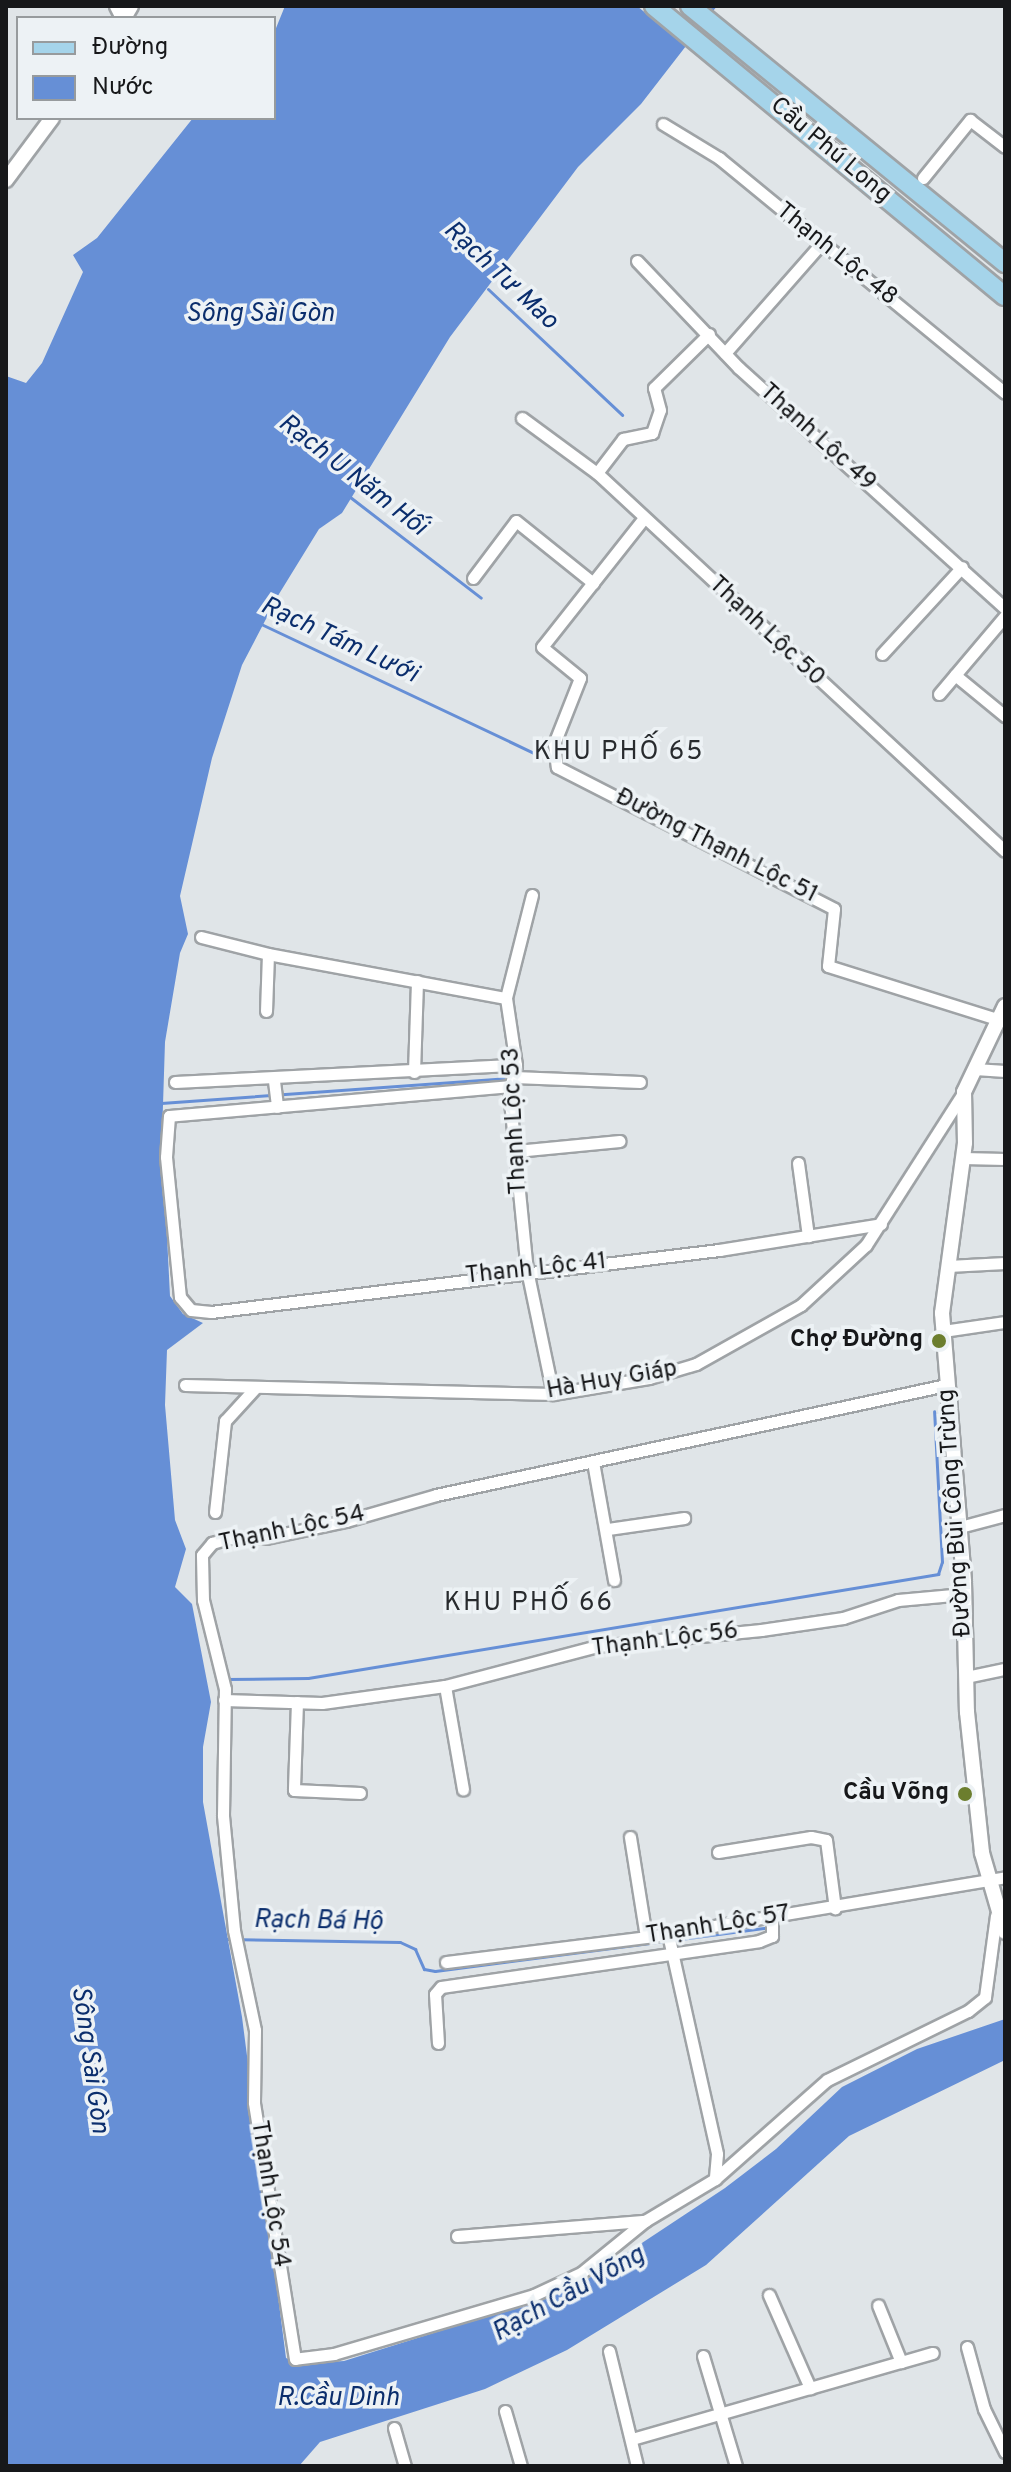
<!DOCTYPE html>
<html>
<head>
<meta charset="utf-8">
<style>
  body { margin:0 }
  #map { position:relative; width:1011px; height:2472px; overflow:hidden; background:#e0e5e8; font-family:Overpass,sans-serif }
  div>[style] { position:absolute }
  [style*='--x'] { left:calc(var(--x)*1px); top:calc(var(--y)*1px); width:calc(var(--w)*1px); rotate:calc(var(--a)*1deg) }
  .water>* { inset:0; background:#668fd6 }
  .pier>* { inset:0; background:#e0e5e8 }
  .stream>* { height:3px; margin:-1.5px; padding:0 1.5px; transform-origin:1.5px; border-radius:1.5px; background:#668fd6 }
  .roads { filter:drop-shadow(2px 0 #9fa3a6) drop-shadow(-2px 0 #9fa3a6) drop-shadow(0 2px #9fa3a6) drop-shadow(0 -2px #9fa3a6) }
  .minor>* { height:11px; margin:-5.5px; padding:0 5.5px; transform-origin:5.5px; border-radius:5.5px; background:#fff }
  .tertiary>* { height:14px; margin:-7px; padding:0 7px; transform-origin:7px; border-radius:7px; background:#fff }
  .primary>* { height:18px; margin:-9px; padding:0 9px; transform-origin:9px; border-radius:9px; background:#a5d4ea }
  .dots>* { width:22px; height:22px; translate:-50% -50%; box-sizing:border-box; border:4px solid #edf2f5; border-radius:50% }
  span { translate:-50% -50%; white-space:nowrap; text-align:center; line-height:1.15; -webkit-text-stroke:7px #edf2f5; paint-order:stroke }
  .street-label { font-size:24px; color:#17181a }
  .poi-label { font-size:24px; color:#17181a; font-weight:700 }
  .right { translate:-100% -50%; text-align:right }
  .water-label { font-size:26px; color:#0b2e6d; font-style:italic }
  .neighbourhood-label { font-size:26px; color:#282b2e; letter-spacing:2px }
  .frame { position:absolute; inset:0; border:8px solid #17181a; pointer-events:none }
  .legend { position:absolute; left:16px; top:16px; width:260px; height:104px; box-sizing:border-box; background:#edf2f5; border:2px solid #979b9d; margin:0; padding:10px 14px; list-style:none; font-size:24px; color:#17181a }
  .legend li { display:flex; align-items:center; gap:16px; height:40px }
  .legend b { width:40px; border:2px solid #979b9d }
</style>
</head>
<body>
<div id="map">
  <div class="water">
    <div style="clip-path:polygon(285px 6px,717px 6px,641px 104px,578px 167px,450px 337px,342px 513px,319px 529px,279px 594px,242px 665px,212px 758px,180px 896px,188px 934px,180px 953px,165px 1042px,162px 1136px,170px 1296px,183px 1314px,203px 1323px,167px 1350px,165px 1405px,175px 1520px,186px 1549px,175px 1587px,192px 1604px,211px 1702px,203px 1747px,203px 1802px,242px 2017px,286px 2358px,301px 2364px,344px 2361px,513px 2308px,589px 2278px,725px 2188px,776px 2149px,842px 2087px,917px 2049px,1005px 2019px,1005px 2060px,849px 2136px,706px 2265px,567px 2350px,485px 2389px,320px 2442px,299px 2466px,6px 2466px,6px 376px,26px 383px,42px 363px,83px 272px,73px 255px,97px 238px,193px 118px,274px 118px,274px 33px)"></div>
  </div>
  <div class="pier">
    <div style="clip-path:polygon(637px 6px,703px 6px,715px 16px,692px 51px)"></div>
  </div>
  <div class="stream">
    <div style="--x:488;--y:289;--w:184;--a:43.2"></div>
    <div style="--x:350;--y:497;--w:165;--a:37.6"></div>
    <div style="--x:261;--y:624;--w:306;--a:25.3"></div>
    <div style="--x:161;--y:1103;--w:349;--a:-4.1"></div>
    <div style="--x:226;--y:1679;--w:82;--a:-0.7"></div>
    <div style="--x:308;--y:1678;--w:639;--a:-9.37"></div>
    <div style="--x:938;--y:1574;--w:13;--a:-72"></div>
    <div style="--x:942;--y:1562;--w:151;--a:-93"></div>
    <div style="--x:226;--y:1939;--w:174;--a:1"></div>
    <div style="--x:400;--y:1942;--w:17;--a:25"></div>
    <div style="--x:415;--y:1949;--w:22;--a:66"></div>
    <div style="--x:424;--y:1969;--w:11;--a:10"></div>
    <div style="--x:435;--y:1971;--w:232;--a:-7.4"></div>
    <div style="--x:673;--y:1940;--w:92;--a:-7.5"></div>
  </div>
  <div class="roads">
    <div class="minor">
      <div style="--x:115;--y:6;--w:13;--a:63"></div>
      <div style="--x:663;--y:124;--w:66;--a:31.3"></div>
      <div style="--x:719;--y:158;--w:370;--a:39.4"></div>
      <div style="--x:923;--y:178;--w:75;--a:-51"></div>
      <div style="--x:970;--y:120;--w:44;--a:37.6"></div>
      <div style="--x:637;--y:261;--w:148;--a:46.4"></div>
      <div style="--x:739;--y:368;--w:358;--a:42.1"></div>
      <div style="--x:725;--y:353;--w:144;--a:-48.7"></div>
      <div style="--x:522;--y:418;--w:93;--a:36.3"></div>
      <div style="--x:597;--y:473;--w:556;--a:42.81"></div>
      <div style="--x:597;--y:473;--w:43;--a:-52.6"></div>
      <div style="--x:623;--y:439;--w:30;--a:-12"></div>
      <div style="--x:652;--y:433;--w:24;--a:-71"></div>
      <div style="--x:660;--y:410;--w:23;--a:-105"></div>
      <div style="--x:654;--y:388;--w:77;--a:-44.5"></div>
      <div style="--x:644;--y:518;--w:164;--a:128.3"></div>
      <div style="--x:542;--y:647;--w:49;--a:39.2"></div>
      <div style="--x:580;--y:678;--w:71;--a:111.5"></div>
      <div style="--x:554;--y:744;--w:23;--a:83"></div>
      <div style="--x:557;--y:767;--w:311;--a:27.1"></div>
      <div style="--x:834;--y:909;--w:57;--a:96"></div>
      <div style="--x:828;--y:966;--w:177;--a:17.4"></div>
      <div style="--x:473;--y:578;--w:71;--a:-53"></div>
      <div style="--x:516;--y:521;--w:99;--a:38.8"></div>
      <div style="--x:882;--y:654;--w:118;--a:-47.4"></div>
      <div style="--x:955;--y:675;--w:65;--a:39.4"></div>
      <div style="--x:939;--y:694;--w:102;--a:-49.8"></div>
      <div style="--x:532;--y:895;--w:106;--a:104.2"></div>
      <div style="--x:506;--y:998;--w:68;--a:81.5"></div>
      <div style="--x:516;--y:1065;--w:27;--a:105"></div>
      <div style="--x:509;--y:1091;--w:180;--a:84.3"></div>
      <div style="--x:527;--y:1270;--w:127;--a:78.2"></div>
      <div style="--x:201;--y:937;--w:69;--a:14.2"></div>
      <div style="--x:268;--y:954;--w:57;--a:92"></div>
      <div style="--x:268;--y:954;--w:242;--a:10.5"></div>
      <div style="--x:975;--y:1069;--w:30;--a:4"></div>
      <div style="--x:414;--y:1072;--w:91;--a:-88.1"></div>
      <div style="--x:514;--y:1077;--w:126;--a:2.3"></div>
      <div style="--x:274;--y:1081;--w:26;--a:83"></div>
      <div style="--x:175;--y:1082;--w:341;--a:-2.9"></div>
      <div style="--x:511;--y:1086;--w:343;--a:175"></div>
      <div style="--x:169;--y:1116;--w:41;--a:94.2"></div>
      <div style="--x:166;--y:1157;--w:141;--a:84.3"></div>
      <div style="--x:180;--y:1297;--w:17;--a:50"></div>
      <div style="--x:191;--y:1310;--w:20;--a:6"></div>
      <div style="--x:211;--y:1312;--w:512;--a:-6.96"></div>
      <div style="--x:719;--y:1250;--w:164;--a:-9.1"></div>
      <div style="--x:516;--y:1151;--w:104;--a:-5.5"></div>
      <div style="--x:963;--y:1158;--w:42;--a:1.4"></div>
      <div style="--x:798;--y:1163;--w:74;--a:82.2"></div>
      <div style="--x:948;--y:1266;--w:57;--a:-3"></div>
      <div style="--x:943;--y:1331;--w:63;--a:-8.3"></div>
      <div style="--x:185;--y:1385;--w:368;--a:1.4"></div>
      <div style="--x:553;--y:1394;--w:97;--a:-9.5"></div>
      <div style="--x:649;--y:1378;--w:49;--a:-16.6"></div>
      <div style="--x:696;--y:1364;--w:120;--a:-29.3"></div>
      <div style="--x:801;--y:1305;--w:88;--a:-42.7"></div>
      <div style="--x:866;--y:1245;--w:182;--a:-57.4"></div>
      <div style="--x:593;--y:1462;--w:120;--a:79.9"></div>
      <div style="--x:215;--y:1512;--w:92;--a:-83.7"></div>
      <div style="--x:225;--y:1421;--w:46;--a:-47.6"></div>
      <div style="--x:960;--y:1527;--w:47;--a:-14.9"></div>
      <div style="--x:608;--y:1529;--w:77;--a:-8.2"></div>
      <div style="--x:966;--y:1677;--w:40;--a:-12"></div>
      <div style="--x:445;--y:1686;--w:105;--a:80.1"></div>
      <div style="--x:224;--y:1700;--w:98;--a:1.8"></div>
      <div style="--x:322;--y:1703;--w:124;--a:-7.9"></div>
      <div style="--x:445;--y:1686;--w:158;--a:-14.7"></div>
      <div style="--x:598;--y:1646;--w:164;--a:-5.6"></div>
      <div style="--x:761;--y:1630;--w:83;--a:-8.3"></div>
      <div style="--x:843;--y:1618;--w:58;--a:-18.1"></div>
      <div style="--x:898;--y:1600;--w:66;--a:-5.2"></div>
      <div style="--x:297;--y:1702;--w:88;--a:92"></div>
      <div style="--x:294;--y:1790;--w:66;--a:2.6"></div>
      <div style="--x:630;--y:1837;--w:101;--a:80.9"></div>
      <div style="--x:718;--y:1852;--w:94;--a:-9.2"></div>
      <div style="--x:811;--y:1837;--w:15;--a:11"></div>
      <div style="--x:826;--y:1840;--w:69;--a:82.5"></div>
      <div style="--x:668;--y:1934;--w:225;--a:77.4"></div>
      <div style="--x:717;--y:2154;--w:25;--a:95"></div>
      <div style="--x:446;--y:1962;--w:210;--a:-7.1"></div>
      <div style="--x:654;--y:1936;--w:356;--a:-9.5"></div>
      <div style="--x:438;--y:2043;--w:49;--a:-93.5"></div>
      <div style="--x:435;--y:1994;--w:9;--a:-49"></div>
      <div style="--x:441;--y:1987;--w:321;--a:-8.2"></div>
      <div style="--x:759;--y:1941;--w:14;--a:-21"></div>
      <div style="--x:772;--y:1936;--w:18;--a:-90"></div>
      <div style="--x:645;--y:2221;--w:82;--a:140.9"></div>
      <div style="--x:581;--y:2273;--w:52;--a:154.9"></div>
      <div style="--x:534;--y:2295;--w:209;--a:163.6"></div>
      <div style="--x:334;--y:2354;--w:39;--a:173"></div>
      <div style="--x:295;--y:2359;--w:260;--a:-99.1"></div>
      <div style="--x:254;--y:2102;--w:72;--a:-89.2"></div>
      <div style="--x:255;--y:2030;--w:102;--a:-101.9"></div>
      <div style="--x:234;--y:1930;--w:116;--a:-95.5"></div>
      <div style="--x:223;--y:1815;--w:126;--a:-89.1"></div>
      <div style="--x:225;--y:1689;--w:92;--a:-103.9"></div>
      <div style="--x:203;--y:1600;--w:45;--a:-91.3"></div>
      <div style="--x:202;--y:1555;--w:16;--a:-50"></div>
      <div style="--x:212;--y:1543;--w:18;--a:-16"></div>
      <div style="--x:229;--y:1538;--w:36;--a:0"></div>
      <div style="--x:265;--y:1538;--w:83;--a:-11.9"></div>
      <div style="--x:346;--y:1521;--w:94;--a:-16.1"></div>
      <div style="--x:436;--y:1495;--w:522;--a:-12.17"></div>
      <div style="--x:457;--y:2236;--w:189;--a:-4.6"></div>
      <div style="--x:645;--y:2221;--w:82;--a:-31"></div>
      <div style="--x:715;--y:2179;--w:149;--a:-41.5"></div>
      <div style="--x:827;--y:2080;--w:157;--a:-26.1"></div>
      <div style="--x:968;--y:2011;--w:22;--a:-39"></div>
      <div style="--x:985;--y:1997;--w:82;--a:-82.3"></div>
      <div style="--x:769;--y:2295;--w:102;--a:66.2"></div>
      <div style="--x:967;--y:2347;--w:64;--a:74.7"></div>
      <div style="--x:984;--y:2409;--w:48;--a:64"></div>
      <div style="--x:609;--y:2351;--w:118;--a:76.3"></div>
      <div style="--x:703;--y:2356;--w:115;--a:73.3"></div>
      <div style="--x:901;--y:2362;--w:33;--a:-16"></div>
      <div style="--x:505;--y:2411;--w:57;--a:73.8"></div>
      <div style="--x:394;--y:2428;--w:40;--a:74"></div>
      <div style="--x:632;--y:2439;--w:280;--a:-16"></div>
      <div style="--x:901;--y:2362;--w:61;--a:-112"></div>
    </div>
    <div class="tertiary">
      <div style="--x:124;--y:18;--w:14;--a:-60"></div>
      <div style="--x:6;--y:180;--w:77;--a:-53.4"></div>
      <div style="--x:1005;--y:1006;--w:95;--a:115.5"></div>
      <div style="--x:964;--y:1092;--w:51;--a:88.9"></div>
      <div style="--x:965;--y:1143;--w:172;--a:97.7"></div>
      <div style="--x:942;--y:1313;--w:270;--a:85.3"></div>
      <div style="--x:964;--y:1582;--w:130;--a:88.7"></div>
      <div style="--x:967;--y:1712;--w:142;--a:83.9"></div>
      <div style="--x:982;--y:1853;--w:82;--a:73.8"></div>
    </div>
    <div class="primary">
      <div style="--x:654;--y:6;--w:455;--a:39.6"></div>
      <div style="--x:690;--y:6;--w:407;--a:39.2"></div>
    </div>
  </div>
  <div class="dots">
    <div style="left:939px;top:1341px;background:#6c7e2e"></div>
    <div style="left:965px;top:1794px;background:#6c7e2e"></div>
  </div>
  <div class="street-label">
    <span style="left:830px;top:151px;rotate:40deg">Cầu Phú Long</span>
    <span style="left:836px;top:255px;rotate:39deg">Thạnh Lộc 48</span>
    <span style="left:817px;top:438px;rotate:42deg">Thạnh Lộc 49</span>
    <span style="left:766px;top:632px;rotate:43deg">Thạnh Lộc 50</span>
    <span style="left:716px;top:847px;rotate:27deg">Đường Thạnh Lộc 51</span>
    <span style="left:516px;top:1121px;rotate:-93deg">Thạnh Lộc 53</span>
    <span style="left:536px;top:1270px;rotate:-6deg">Thạnh Lộc 41</span>
    <span style="left:612px;top:1381px;rotate:-10deg">Hà Huy Giáp</span>
    <span style="left:956px;top:1513px;rotate:-94deg">Đường Bùi Công Trừng</span>
    <span style="left:292px;top:1530px;rotate:-12deg">Thạnh Lộc 54</span>
    <span style="left:665px;top:1641px;rotate:-7deg">Thạnh Lộc 56</span>
    <span style="left:718px;top:1926px;rotate:-9deg">Thạnh Lộc 57</span>
    <span style="left:269px;top:2194px;rotate:81deg">Thạnh Lộc 54</span>
  </div>
  <div class="poi-label">
    <span class="right" style="left:923px;top:1341px">Chợ Đường</span>
    <span class="right" style="left:949px;top:1794px">Cầu Võng</span>
  </div>
  <div class="water-label">
    <span style="left:500px;top:276px;rotate:43deg">Rạch Tư Mao</span>
    <span style="left:260px;top:315px">Sông Sài Gòn</span>
    <span style="left:352px;top:476px;rotate:38deg">Rạch U Năm Hối</span>
    <span style="left:339px;top:641px;rotate:25deg">Rạch Tám Lưới</span>
    <span style="left:318px;top:1922px;rotate:1deg">Rạch Bá Hộ</span>
    <span style="left:89px;top:2060px;rotate:82deg">Sông Sài Gòn</span>
    <span style="left:569px;top:2295px;rotate:-29deg">Rạch Cầu Võng</span>
    <span style="left:338px;top:2399px">R.Cầu Dinh</span>
  </div>
  <div class="neighbourhood-label">
    <span style="left:619px;top:753px">KHU PHỐ 65</span>
    <span style="left:529px;top:1604px">KHU PHỐ 66</span>
  </div>
  <div class="frame"></div>
  <ul class="legend">
  <li><b style="height:10px;background:#a5d4ea"></b>Đường</li>
  <li><b style="height:22px;background:#668fd6"></b>Nước</li>
  </ul>
</div>
</body>
</html>
